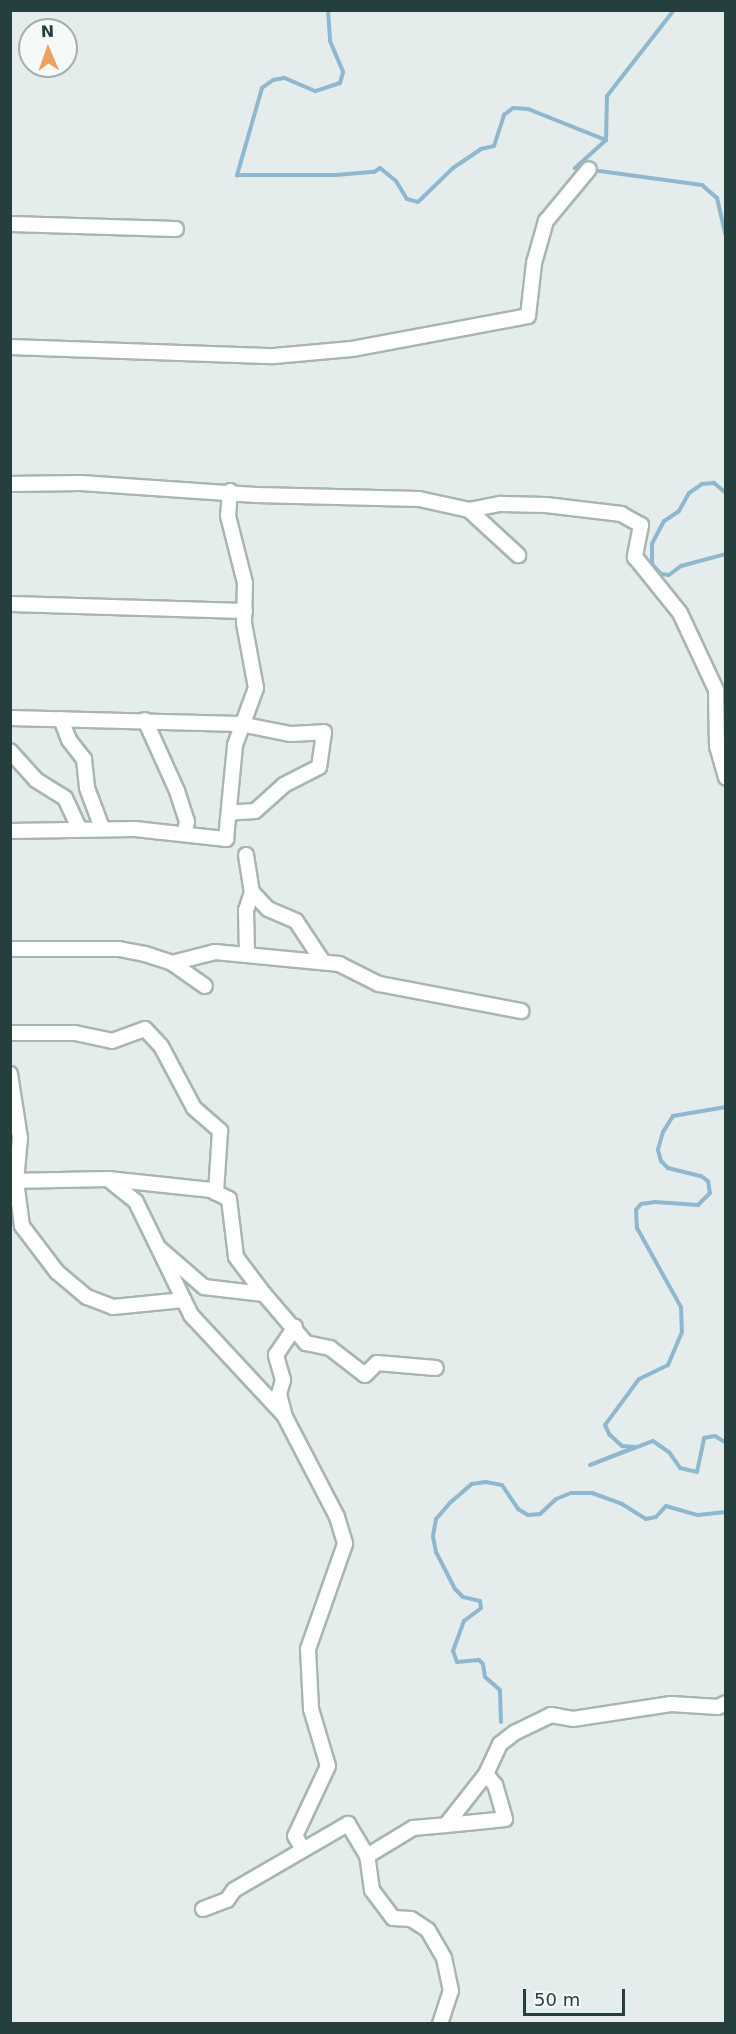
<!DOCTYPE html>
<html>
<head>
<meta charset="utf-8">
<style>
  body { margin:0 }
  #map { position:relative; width:736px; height:2034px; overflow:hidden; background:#e4edeb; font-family:"DejaVu Sans",sans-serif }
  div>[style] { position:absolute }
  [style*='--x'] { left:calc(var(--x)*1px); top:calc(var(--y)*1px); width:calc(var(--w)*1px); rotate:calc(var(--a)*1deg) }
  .stream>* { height:4px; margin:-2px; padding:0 2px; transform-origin:2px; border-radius:2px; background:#8eb8d0 }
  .roads { filter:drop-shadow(2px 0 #a7b5b3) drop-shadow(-2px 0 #a7b5b3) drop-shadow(0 2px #a7b5b3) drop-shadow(0 -2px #a7b5b3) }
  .street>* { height:14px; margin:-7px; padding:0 7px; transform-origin:7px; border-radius:7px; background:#fff }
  span { translate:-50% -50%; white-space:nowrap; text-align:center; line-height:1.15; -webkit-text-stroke:4.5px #f5faf8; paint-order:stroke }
  .frame { position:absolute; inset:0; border:12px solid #243f3d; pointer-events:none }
  .north { position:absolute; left:18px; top:18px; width:60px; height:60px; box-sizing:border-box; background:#f5faf8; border:2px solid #a1afad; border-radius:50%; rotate:358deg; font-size:16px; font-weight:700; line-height:24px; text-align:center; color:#243f3d }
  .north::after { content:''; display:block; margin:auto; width:21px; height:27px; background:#eea262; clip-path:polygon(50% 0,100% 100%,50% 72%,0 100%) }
  .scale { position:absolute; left:523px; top:1989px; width:102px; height:27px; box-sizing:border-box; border:3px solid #243f3d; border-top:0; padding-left:8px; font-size:18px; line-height:21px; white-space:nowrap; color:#243f3d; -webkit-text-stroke:4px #f5faf8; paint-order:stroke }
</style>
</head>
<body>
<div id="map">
  <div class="stream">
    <div style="--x:328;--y:10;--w:31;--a:86"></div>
    <div style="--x:330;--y:41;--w:34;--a:67"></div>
    <div style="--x:343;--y:72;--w:11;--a:105"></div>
    <div style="--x:340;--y:83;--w:26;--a:162"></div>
    <div style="--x:315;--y:91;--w:34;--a:-157"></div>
    <div style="--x:284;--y:78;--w:11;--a:170"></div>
    <div style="--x:273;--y:80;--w:14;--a:144"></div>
    <div style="--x:262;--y:88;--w:91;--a:106"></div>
    <div style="--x:237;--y:175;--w:99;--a:0"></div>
    <div style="--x:336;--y:175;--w:38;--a:-5"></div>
    <div style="--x:374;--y:172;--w:7;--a:-34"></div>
    <div style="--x:380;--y:168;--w:21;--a:39"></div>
    <div style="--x:396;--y:181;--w:21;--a:59"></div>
    <div style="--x:407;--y:199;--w:11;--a:15"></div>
    <div style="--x:418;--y:202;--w:49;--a:-44.2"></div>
    <div style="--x:453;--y:168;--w:34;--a:-34"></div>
    <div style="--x:481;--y:149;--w:13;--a:-13"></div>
    <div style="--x:494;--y:146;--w:33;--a:-72"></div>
    <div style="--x:504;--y:115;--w:11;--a:-38"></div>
    <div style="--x:513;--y:108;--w:15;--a:4"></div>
    <div style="--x:528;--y:109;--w:84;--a:21.7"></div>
    <div style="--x:606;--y:140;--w:42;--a:137.9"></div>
    <div style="--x:575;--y:168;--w:9;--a:6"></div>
    <div style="--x:606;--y:140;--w:44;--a:-88.7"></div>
    <div style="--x:607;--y:96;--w:109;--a:-52.1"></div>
    <div style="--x:592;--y:170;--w:111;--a:7.8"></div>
    <div style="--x:702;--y:185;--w:20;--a:41"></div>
    <div style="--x:717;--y:198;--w:39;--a:77"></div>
    <div style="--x:726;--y:493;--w:16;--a:-140"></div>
    <div style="--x:714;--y:483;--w:12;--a:175"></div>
    <div style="--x:702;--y:484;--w:16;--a:145"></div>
    <div style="--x:689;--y:493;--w:21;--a:119"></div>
    <div style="--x:679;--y:511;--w:18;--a:146"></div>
    <div style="--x:664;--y:521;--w:26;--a:118"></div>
    <div style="--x:652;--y:544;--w:20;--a:90"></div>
    <div style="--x:652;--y:564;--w:13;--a:48"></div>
    <div style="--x:661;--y:574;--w:8;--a:7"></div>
    <div style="--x:669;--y:575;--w:15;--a:-37"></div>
    <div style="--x:681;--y:566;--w:47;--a:-14.9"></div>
    <div style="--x:726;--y:1107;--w:54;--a:170.4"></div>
    <div style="--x:673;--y:1116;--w:19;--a:122"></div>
    <div style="--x:663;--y:1132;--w:19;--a:106"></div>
    <div style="--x:658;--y:1150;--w:11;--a:75"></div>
    <div style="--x:661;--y:1161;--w:10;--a:45"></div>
    <div style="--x:668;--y:1168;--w:34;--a:14"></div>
    <div style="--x:701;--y:1176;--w:9;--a:36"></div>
    <div style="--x:708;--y:1181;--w:12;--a:81"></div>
    <div style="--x:710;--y:1193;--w:17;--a:135"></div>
    <div style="--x:698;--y:1205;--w:43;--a:-176"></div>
    <div style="--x:655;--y:1202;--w:14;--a:172"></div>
    <div style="--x:641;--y:1204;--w:8;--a:130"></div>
    <div style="--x:636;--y:1210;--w:18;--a:87"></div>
    <div style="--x:637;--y:1228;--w:90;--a:60.9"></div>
    <div style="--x:681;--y:1307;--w:25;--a:88"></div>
    <div style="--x:682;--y:1332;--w:36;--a:113"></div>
    <div style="--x:668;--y:1365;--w:32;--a:154"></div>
    <div style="--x:639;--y:1379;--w:57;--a:126.5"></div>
    <div style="--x:605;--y:1425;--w:10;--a:66"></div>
    <div style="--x:609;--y:1434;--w:18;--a:43"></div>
    <div style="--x:622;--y:1446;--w:13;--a:4"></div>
    <div style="--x:635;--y:1447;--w:48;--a:158.2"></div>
    <div style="--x:590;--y:1465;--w:67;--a:-20.9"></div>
    <div style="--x:653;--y:1441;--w:19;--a:35"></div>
    <div style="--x:669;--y:1452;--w:19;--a:55"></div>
    <div style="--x:680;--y:1468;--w:17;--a:13"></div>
    <div style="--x:697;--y:1472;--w:35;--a:-78"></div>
    <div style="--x:704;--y:1438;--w:11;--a:-10"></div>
    <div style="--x:715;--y:1436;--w:13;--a:32"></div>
    <div style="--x:501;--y:1722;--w:32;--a:-92"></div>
    <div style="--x:500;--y:1690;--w:20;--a:-139"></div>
    <div style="--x:485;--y:1677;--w:13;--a:-99"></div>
    <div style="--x:483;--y:1664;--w:6;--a:-135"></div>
    <div style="--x:479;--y:1660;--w:22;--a:175"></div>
    <div style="--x:457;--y:1662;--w:12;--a:-110"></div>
    <div style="--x:453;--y:1651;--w:32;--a:-70"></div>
    <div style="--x:464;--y:1621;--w:21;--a:-37"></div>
    <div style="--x:481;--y:1608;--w:7;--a:-98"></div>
    <div style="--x:480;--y:1601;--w:17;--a:-167"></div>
    <div style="--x:463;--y:1597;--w:11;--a:-135"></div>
    <div style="--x:455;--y:1589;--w:42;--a:-117.2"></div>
    <div style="--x:436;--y:1552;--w:16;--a:-101"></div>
    <div style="--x:433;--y:1536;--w:17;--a:-80"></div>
    <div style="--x:436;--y:1519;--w:23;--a:-49"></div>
    <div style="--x:451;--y:1502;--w:28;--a:-41"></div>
    <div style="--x:472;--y:1484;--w:14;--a:-8"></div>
    <div style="--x:486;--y:1482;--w:16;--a:11"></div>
    <div style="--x:502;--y:1485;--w:29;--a:56"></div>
    <div style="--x:518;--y:1509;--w:12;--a:31"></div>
    <div style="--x:528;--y:1515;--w:12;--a:-5"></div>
    <div style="--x:540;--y:1514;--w:22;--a:-43"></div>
    <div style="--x:556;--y:1499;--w:16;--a:-22"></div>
    <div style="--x:571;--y:1493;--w:21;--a:0"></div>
    <div style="--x:592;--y:1493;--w:32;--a:20"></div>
    <div style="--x:622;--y:1504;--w:28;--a:32"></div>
    <div style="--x:646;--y:1519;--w:10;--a:-11"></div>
    <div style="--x:656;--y:1517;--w:15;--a:-48"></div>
    <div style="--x:666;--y:1506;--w:33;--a:16"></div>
    <div style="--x:698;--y:1515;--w:28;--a:-6"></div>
  </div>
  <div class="roads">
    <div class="street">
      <div style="--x:10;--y:224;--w:166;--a:1.7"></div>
      <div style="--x:10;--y:347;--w:264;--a:2"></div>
      <div style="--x:274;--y:356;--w:78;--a:-5.1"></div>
      <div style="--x:352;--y:349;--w:179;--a:-10.6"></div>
      <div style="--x:528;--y:316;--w:53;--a:-83.5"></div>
      <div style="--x:534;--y:263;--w:44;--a:-74.1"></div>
      <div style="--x:546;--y:221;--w:67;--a:-50.4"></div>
      <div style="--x:10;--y:484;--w:71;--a:-0.8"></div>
      <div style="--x:81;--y:483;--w:175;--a:3.9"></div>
      <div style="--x:256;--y:495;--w:163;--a:1.4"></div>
      <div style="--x:419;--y:499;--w:51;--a:12.4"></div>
      <div style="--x:469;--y:510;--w:67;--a:42.6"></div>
      <div style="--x:469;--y:510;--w:33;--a:-11"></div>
      <div style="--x:501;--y:504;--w:45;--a:1.3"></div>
      <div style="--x:546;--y:505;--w:76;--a:6.8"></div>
      <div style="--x:621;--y:514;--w:23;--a:29"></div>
      <div style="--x:641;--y:525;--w:33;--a:101"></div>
      <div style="--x:635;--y:557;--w:72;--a:51.2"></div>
      <div style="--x:680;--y:613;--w:85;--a:64.9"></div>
      <div style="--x:716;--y:690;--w:56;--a:89"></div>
      <div style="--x:717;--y:746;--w:33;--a:74"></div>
      <div style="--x:10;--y:604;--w:235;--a:1.7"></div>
      <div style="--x:10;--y:718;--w:230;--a:1.5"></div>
      <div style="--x:240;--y:724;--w:52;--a:11.1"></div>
      <div style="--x:291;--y:734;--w:33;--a:-3"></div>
      <div style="--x:324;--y:732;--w:35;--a:98"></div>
      <div style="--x:319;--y:767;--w:39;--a:153"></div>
      <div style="--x:284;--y:785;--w:39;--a:138"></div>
      <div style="--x:255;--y:811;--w:26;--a:176"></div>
      <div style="--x:61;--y:719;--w:22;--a:69"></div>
      <div style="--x:69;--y:740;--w:24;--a:52"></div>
      <div style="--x:84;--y:759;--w:29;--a:84"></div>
      <div style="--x:87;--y:788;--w:43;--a:69.4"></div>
      <div style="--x:145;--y:720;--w:78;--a:65.7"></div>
      <div style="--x:177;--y:791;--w:32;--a:72"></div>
      <div style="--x:187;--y:821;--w:11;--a:100"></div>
      <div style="--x:10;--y:751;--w:39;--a:48"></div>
      <div style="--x:36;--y:780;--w:34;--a:32"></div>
      <div style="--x:65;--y:798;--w:33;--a:65"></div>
      <div style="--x:10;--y:831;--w:125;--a:-0.9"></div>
      <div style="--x:135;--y:829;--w:92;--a:6.3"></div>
      <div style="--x:226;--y:839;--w:94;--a:-84.5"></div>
      <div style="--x:235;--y:745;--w:61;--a:-69.8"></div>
      <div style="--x:256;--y:688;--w:66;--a:-100.5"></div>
      <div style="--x:244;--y:623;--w:40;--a:-88.6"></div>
      <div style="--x:245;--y:583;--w:69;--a:-104.2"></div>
      <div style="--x:228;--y:516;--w:25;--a:-85"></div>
      <div style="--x:246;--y:855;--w:37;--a:81"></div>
      <div style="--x:252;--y:892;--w:19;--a:108"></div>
      <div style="--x:246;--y:910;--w:44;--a:88.7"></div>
      <div style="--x:252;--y:892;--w:23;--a:47"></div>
      <div style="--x:268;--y:909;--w:30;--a:23"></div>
      <div style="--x:296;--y:921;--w:49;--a:56.6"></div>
      <div style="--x:10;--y:949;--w:109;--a:0"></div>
      <div style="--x:119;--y:949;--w:26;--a:11"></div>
      <div style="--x:145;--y:954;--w:28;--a:18"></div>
      <div style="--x:172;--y:963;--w:40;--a:34.9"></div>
      <div style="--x:172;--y:963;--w:44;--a:-14.3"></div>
      <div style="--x:215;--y:952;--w:125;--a:5.5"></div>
      <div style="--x:339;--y:964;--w:45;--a:26.6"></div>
      <div style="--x:379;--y:984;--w:145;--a:10.8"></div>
      <div style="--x:10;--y:1033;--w:65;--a:0"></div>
      <div style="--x:75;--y:1033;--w:38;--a:12"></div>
      <div style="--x:112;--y:1041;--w:35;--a:-20"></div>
      <div style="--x:145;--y:1029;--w:23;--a:47"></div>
      <div style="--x:161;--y:1046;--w:70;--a:62"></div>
      <div style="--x:194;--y:1108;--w:35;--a:41"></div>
      <div style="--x:220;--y:1131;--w:62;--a:93.7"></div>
      <div style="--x:10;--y:1074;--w:65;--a:81.1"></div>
      <div style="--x:20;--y:1138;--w:43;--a:95.3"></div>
      <div style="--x:16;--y:1181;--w:45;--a:82.4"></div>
      <div style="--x:22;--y:1226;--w:58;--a:52.7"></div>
      <div style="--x:57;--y:1272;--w:39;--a:40"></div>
      <div style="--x:87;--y:1297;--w:28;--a:21"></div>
      <div style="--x:113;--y:1307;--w:71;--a:-5.6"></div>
      <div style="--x:108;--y:1179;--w:36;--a:39"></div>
      <div style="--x:136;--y:1202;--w:126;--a:64"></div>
      <div style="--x:191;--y:1315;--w:137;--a:47.1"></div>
      <div style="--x:284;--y:1415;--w:115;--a:62.5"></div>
      <div style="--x:337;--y:1517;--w:28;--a:73"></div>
      <div style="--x:345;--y:1544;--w:111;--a:109.4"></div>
      <div style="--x:308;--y:1649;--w:60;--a:87.1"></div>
      <div style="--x:311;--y:1709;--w:59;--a:73.4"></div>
      <div style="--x:328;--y:1766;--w:77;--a:115.2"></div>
      <div style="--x:295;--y:1836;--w:15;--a:58"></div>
      <div style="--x:10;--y:1181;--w:98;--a:-1.2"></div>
      <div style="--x:108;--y:1179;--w:104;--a:6.1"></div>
      <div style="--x:211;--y:1190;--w:20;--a:27"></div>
      <div style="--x:229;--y:1199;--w:58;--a:83.1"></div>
      <div style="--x:236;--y:1257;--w:46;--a:52.9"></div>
      <div style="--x:159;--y:1248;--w:60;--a:40.9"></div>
      <div style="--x:204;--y:1287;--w:60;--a:6.7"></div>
      <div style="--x:264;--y:1294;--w:65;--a:49.4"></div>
      <div style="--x:306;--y:1343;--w:25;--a:12"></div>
      <div style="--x:330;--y:1348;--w:44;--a:37.6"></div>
      <div style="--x:365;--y:1375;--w:17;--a:-45"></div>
      <div style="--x:377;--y:1363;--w:59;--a:4.8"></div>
      <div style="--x:284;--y:1413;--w:20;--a:-105"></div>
      <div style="--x:279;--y:1394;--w:15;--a:-74"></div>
      <div style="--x:283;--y:1380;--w:26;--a:-106"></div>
      <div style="--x:276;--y:1355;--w:34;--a:-56"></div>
      <div style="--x:486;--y:1774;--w:33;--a:-65"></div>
      <div style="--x:500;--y:1744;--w:18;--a:-38"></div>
      <div style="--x:514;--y:1733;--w:41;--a:-25.9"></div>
      <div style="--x:551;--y:1715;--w:22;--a:10"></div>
      <div style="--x:573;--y:1719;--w:99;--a:-8.7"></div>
      <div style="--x:671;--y:1704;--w:47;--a:3.7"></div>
      <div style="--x:718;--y:1707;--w:9;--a:-27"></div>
      <div style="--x:203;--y:1909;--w:26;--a:-21"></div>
      <div style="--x:227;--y:1900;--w:12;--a:-55"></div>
      <div style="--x:234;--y:1890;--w:132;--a:-30.1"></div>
      <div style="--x:348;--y:1824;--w:37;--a:59"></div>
      <div style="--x:440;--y:2024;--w:35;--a:-72"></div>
      <div style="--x:451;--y:1991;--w:34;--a:-102"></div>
      <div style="--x:444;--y:1958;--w:32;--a:-120"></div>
      <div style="--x:428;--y:1930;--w:20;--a:-147"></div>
      <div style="--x:411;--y:1919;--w:18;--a:-177"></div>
      <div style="--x:393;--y:1918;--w:35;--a:-127"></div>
      <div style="--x:372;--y:1890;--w:34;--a:-98"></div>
      <div style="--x:367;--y:1856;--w:54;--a:-31.3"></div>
      <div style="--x:413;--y:1828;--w:33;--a:-5"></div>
      <div style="--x:446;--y:1825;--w:41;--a:-5.6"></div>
      <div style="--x:487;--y:1821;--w:18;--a:-6"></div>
      <div style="--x:505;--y:1819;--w:35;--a:-106"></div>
      <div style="--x:495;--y:1785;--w:14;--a:-129"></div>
      <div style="--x:486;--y:1774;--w:65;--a:128.1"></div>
    </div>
  </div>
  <div class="frame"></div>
  <div class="north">N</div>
  <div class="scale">50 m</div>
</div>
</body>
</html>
